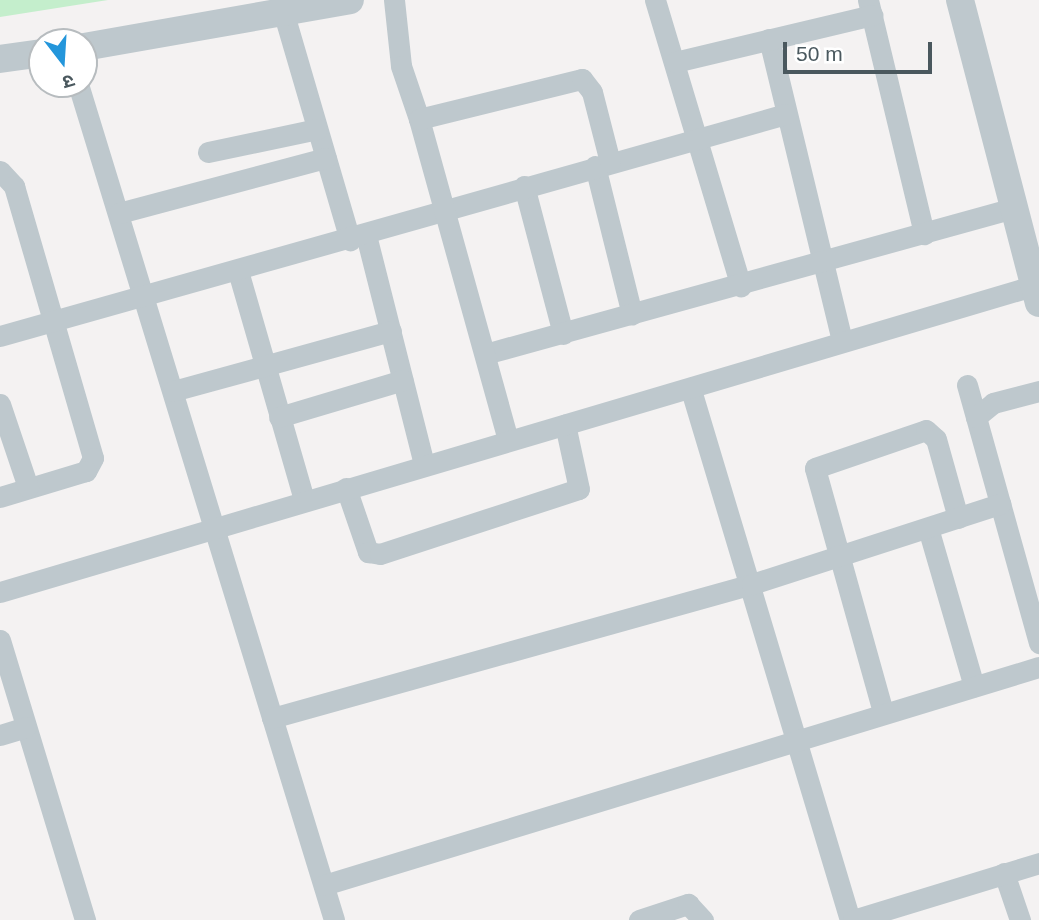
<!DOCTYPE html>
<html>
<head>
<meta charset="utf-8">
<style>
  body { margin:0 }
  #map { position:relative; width:1039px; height:920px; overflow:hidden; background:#f4f2f2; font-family:Helvetica,"Noto Sans Devanagari",sans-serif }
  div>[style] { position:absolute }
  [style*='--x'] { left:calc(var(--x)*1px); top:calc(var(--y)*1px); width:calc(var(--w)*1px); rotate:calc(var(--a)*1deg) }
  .green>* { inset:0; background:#c4eecc }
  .minor>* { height:21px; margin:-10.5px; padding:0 10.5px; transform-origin:10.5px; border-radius:10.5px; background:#bec8cd }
  .tertiary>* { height:28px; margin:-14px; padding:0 14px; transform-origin:14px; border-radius:14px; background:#bec8cd }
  span { translate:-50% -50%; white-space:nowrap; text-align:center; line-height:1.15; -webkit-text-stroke:5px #fff; paint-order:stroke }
  .north { position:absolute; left:28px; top:28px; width:70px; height:70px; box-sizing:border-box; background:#fff; border:2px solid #b7bcbf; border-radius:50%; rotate:163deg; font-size:19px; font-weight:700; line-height:28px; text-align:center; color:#4a585e }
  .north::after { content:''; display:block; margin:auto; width:24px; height:32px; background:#2496db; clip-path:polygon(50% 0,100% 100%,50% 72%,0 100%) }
  .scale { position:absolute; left:783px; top:42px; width:149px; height:32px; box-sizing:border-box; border:4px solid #4a585e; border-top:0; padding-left:9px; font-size:21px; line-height:24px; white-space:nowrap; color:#4a585e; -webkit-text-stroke:5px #fff; paint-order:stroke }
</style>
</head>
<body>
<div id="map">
  <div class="green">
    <div style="clip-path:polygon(0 0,108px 0,0 17px)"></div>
  </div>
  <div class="minor">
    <div style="--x:394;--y:0;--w:66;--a:83.9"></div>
    <div style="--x:401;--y:66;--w:56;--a:71.2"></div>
    <div style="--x:655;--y:0;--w:299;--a:73.3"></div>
    <div style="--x:868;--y:0;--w:241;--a:76.5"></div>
    <div style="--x:283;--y:11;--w:239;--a:73.7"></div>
    <div style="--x:769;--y:39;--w:311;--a:76.4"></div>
    <div style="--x:675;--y:62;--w:203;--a:-13.4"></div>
    <div style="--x:78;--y:84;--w:874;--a:72.97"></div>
    <div style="--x:208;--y:152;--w:111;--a:-11.9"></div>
    <div style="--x:595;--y:166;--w:153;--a:76"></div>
    <div style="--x:0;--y:171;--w:21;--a:47"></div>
    <div style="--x:14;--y:186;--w:283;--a:73.8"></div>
    <div style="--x:93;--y:458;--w:15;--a:118"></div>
    <div style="--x:86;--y:471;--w:90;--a:163.2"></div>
    <div style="--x:524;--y:186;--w:153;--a:75.2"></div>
    <div style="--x:119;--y:213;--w:214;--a:-14.9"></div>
    <div style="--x:366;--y:235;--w:236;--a:75.8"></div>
    <div style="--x:238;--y:271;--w:238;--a:73.9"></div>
    <div style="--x:0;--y:336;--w:817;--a:-15.77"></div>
    <div style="--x:485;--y:354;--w:545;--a:-15.44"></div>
    <div style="--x:967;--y:385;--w:268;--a:74.4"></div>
    <div style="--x:691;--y:390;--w:553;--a:73.3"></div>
    <div style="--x:173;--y:391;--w:226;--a:-15.4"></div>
    <div style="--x:0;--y:404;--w:88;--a:71.4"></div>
    <div style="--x:279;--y:417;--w:129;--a:-16.6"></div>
    <div style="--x:976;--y:417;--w:22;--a:-39"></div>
    <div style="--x:993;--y:403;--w:48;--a:-14.6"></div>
    <div style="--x:508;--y:440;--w:333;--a:-105.5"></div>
    <div style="--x:419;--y:119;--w:168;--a:-13.8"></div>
    <div style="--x:582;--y:79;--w:16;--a:52"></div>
    <div style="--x:592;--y:92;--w:72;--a:75.6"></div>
    <div style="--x:346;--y:488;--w:68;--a:71"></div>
    <div style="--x:368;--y:552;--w:12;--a:9"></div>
    <div style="--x:380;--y:554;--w:209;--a:-18.1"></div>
    <div style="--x:579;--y:489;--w:66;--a:-102.2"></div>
    <div style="--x:928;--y:528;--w:165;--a:73.8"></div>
    <div style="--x:0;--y:592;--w:1084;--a:-16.51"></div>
    <div style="--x:0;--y:640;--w:293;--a:73.1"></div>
    <div style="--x:883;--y:712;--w:253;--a:-105.6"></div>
    <div style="--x:815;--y:468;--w:117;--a:-18.9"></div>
    <div style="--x:926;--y:430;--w:13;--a:42"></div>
    <div style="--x:936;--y:439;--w:82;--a:74.4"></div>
    <div style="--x:272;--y:718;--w:498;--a:-15.6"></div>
    <div style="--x:752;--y:584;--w:261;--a:-17.9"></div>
    <div style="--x:0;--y:735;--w:27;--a:-17"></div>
    <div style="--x:1004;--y:873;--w:50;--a:71.2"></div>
    <div style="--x:324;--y:885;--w:747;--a:-16.96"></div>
    <div style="--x:639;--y:920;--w:52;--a:-18.1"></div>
    <div style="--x:688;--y:904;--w:22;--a:47"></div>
    <div style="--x:853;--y:920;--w:195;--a:-17"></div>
  </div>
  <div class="tertiary">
    <div style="--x:960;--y:0;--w:313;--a:75.4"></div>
    <div style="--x:84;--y:47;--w:270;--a:-10"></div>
    <div style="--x:0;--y:59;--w:42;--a:-8.1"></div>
  </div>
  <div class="north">उ</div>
  <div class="scale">50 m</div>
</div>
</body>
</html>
